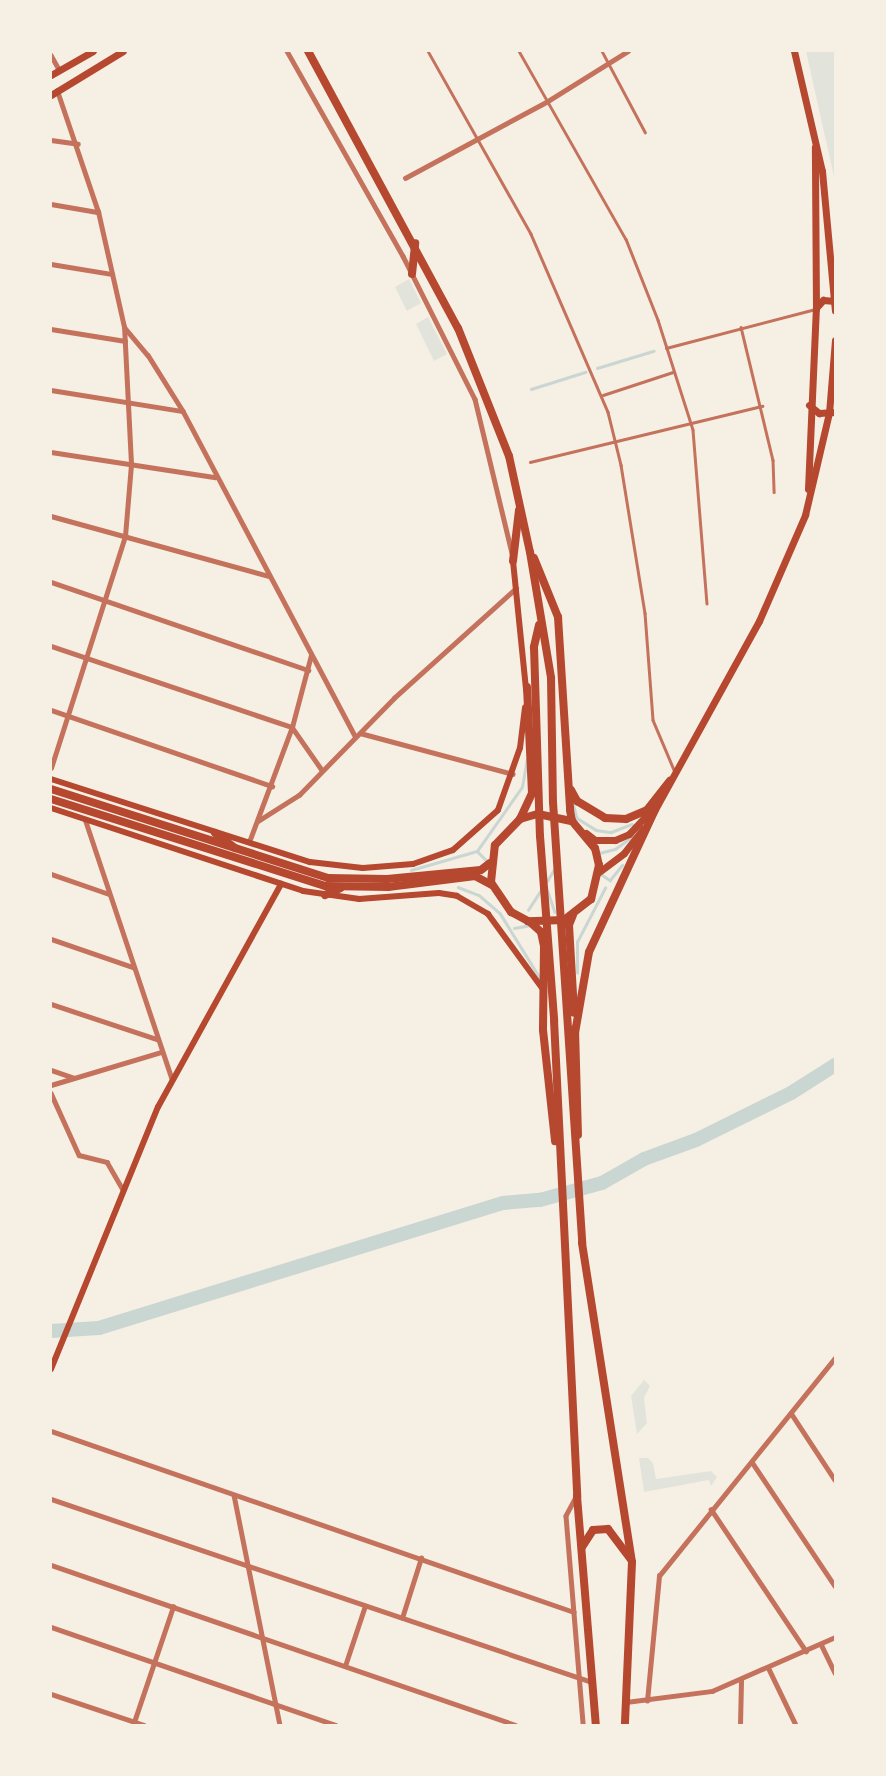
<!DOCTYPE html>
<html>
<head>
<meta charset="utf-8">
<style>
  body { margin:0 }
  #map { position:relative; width:886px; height:1776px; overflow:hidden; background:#f6efe4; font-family:"Zilla Slab",serif }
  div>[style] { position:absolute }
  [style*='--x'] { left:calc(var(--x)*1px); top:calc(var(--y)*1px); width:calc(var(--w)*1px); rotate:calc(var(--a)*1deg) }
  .green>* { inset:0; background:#e2e4dc }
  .stream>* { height:2.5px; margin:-1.25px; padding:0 1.25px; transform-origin:1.25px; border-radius:1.25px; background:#c9d6d2 }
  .river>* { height:14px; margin:-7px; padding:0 7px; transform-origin:7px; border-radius:7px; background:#c9d6d2 }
  .service>* { height:2.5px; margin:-1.25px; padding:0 1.25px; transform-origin:1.25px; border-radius:1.25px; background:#c5725c }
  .minor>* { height:4.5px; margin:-2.25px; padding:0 2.25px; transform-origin:2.25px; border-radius:2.25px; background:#c5725c }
  .tertiary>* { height:5px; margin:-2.5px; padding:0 2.5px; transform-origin:2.5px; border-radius:2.5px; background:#c5725c }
  .secondary>* { height:6px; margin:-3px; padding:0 3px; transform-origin:3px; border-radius:3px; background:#b5482f }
  .primary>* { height:7px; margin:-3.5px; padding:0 3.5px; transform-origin:3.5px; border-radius:3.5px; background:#b5482f }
  .trunk>* { height:8px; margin:-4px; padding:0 4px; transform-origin:4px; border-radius:4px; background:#b5482f }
  span { translate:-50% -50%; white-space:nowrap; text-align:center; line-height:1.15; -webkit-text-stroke:7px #f6efe4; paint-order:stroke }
  .frame { position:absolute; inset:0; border:52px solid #f6efe4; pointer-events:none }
</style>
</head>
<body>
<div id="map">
  <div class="green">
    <div style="clip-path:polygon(806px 51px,835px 51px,835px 181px,813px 83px)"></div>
    <div style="clip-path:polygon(409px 279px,421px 303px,407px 311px,395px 287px)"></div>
    <div style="clip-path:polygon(428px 317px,447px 354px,434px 361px,416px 324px)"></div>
    <div style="clip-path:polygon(644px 1380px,650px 1386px,644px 1398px,647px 1423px,637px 1434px,631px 1396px)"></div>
    <div style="clip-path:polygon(639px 1458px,648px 1458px,653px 1463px,656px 1479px,711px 1471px,717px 1477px,711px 1486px,709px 1480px,644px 1492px)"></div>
  </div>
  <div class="stream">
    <div style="--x:597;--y:368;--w:59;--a:-16.9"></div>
    <div style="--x:531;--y:389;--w:57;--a:-17.5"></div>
    <div style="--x:573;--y:803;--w:16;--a:75"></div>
    <div style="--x:577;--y:818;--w:22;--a:32"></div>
    <div style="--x:596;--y:830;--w:15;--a:8"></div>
    <div style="--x:611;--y:832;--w:22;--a:-21"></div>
    <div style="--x:477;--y:851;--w:14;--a:45"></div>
    <div style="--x:599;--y:853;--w:16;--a:-14"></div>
    <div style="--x:615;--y:849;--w:22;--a:-36"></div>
    <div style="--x:411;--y:870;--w:69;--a:-16.1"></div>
    <div style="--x:477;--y:851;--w:78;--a:-54.9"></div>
    <div style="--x:522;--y:787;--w:28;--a:-80"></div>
    <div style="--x:601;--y:874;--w:11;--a:34"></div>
    <div style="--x:610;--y:880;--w:19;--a:-51"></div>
    <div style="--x:547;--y:881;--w:12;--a:-59"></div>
    <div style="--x:458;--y:887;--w:22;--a:21"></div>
    <div style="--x:479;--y:895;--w:28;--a:41"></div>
    <div style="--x:500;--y:913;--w:76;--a:58.4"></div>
    <div style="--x:547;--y:889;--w:24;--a:71"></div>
    <div style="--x:528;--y:910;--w:24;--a:-57"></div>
    <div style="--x:514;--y:928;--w:17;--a:-10"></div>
    <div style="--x:577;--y:973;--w:31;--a:-90"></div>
    <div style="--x:577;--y:942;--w:61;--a:-62.6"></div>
  </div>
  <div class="river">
    <div style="--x:51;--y:1331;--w:48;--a:-3.6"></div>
    <div style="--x:99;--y:1328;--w:423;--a:-17.2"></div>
    <div style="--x:503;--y:1203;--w:37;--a:-5"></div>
    <div style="--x:540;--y:1200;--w:64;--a:-15.3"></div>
    <div style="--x:602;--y:1183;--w:48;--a:-29.7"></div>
    <div style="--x:644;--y:1159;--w:55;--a:-20.1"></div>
    <div style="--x:696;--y:1140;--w:106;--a:-26.3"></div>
    <div style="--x:791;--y:1093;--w:52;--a:-32.5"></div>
  </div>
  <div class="service">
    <div style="--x:428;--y:51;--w:210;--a:60.6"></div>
    <div style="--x:531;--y:234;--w:194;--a:66.6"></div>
    <div style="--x:608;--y:412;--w:55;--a:76.2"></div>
    <div style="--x:621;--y:465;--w:150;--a:80.8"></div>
    <div style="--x:645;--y:613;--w:107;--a:85.7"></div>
    <div style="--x:653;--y:720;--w:56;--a:67.1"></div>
    <div style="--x:519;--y:51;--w:216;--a:60.4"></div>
    <div style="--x:626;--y:239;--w:87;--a:68.4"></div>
    <div style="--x:658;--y:320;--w:115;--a:72.3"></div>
    <div style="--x:693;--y:430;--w:174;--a:85.4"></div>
    <div style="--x:602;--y:51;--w:92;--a:62"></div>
    <div style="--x:741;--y:327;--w:137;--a:76.5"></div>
    <div style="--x:773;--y:460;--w:32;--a:88"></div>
    <div style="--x:666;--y:348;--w:155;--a:-14.6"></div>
    <div style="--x:603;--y:395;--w:74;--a:-18.2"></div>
    <div style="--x:530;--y:462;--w:239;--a:-13.6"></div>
  </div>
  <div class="minor">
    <div style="--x:287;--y:51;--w:236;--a:60.5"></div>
    <div style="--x:403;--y:256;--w:160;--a:63.3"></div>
    <div style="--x:475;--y:399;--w:158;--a:76.5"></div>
    <div style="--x:51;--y:55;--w:18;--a:61"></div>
    <div style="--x:51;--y:140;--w:27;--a:8"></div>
    <div style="--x:405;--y:178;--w:162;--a:-28.3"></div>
    <div style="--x:548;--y:101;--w:94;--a:-32"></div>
    <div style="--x:51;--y:204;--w:48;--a:9.7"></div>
    <div style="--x:51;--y:264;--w:62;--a:9.3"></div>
    <div style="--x:125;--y:328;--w:35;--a:50"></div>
    <div style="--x:148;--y:355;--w:66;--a:58"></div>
    <div style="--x:183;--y:411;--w:368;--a:62.1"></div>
    <div style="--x:51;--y:329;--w:75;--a:9.2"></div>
    <div style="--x:51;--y:390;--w:133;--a:9.1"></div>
    <div style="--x:51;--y:452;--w:166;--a:8.7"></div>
    <div style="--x:51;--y:516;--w:226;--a:15.4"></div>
    <div style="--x:51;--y:582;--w:272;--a:18.9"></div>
    <div style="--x:51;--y:646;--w:254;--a:18.6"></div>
    <div style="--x:292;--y:727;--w:52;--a:55.1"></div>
    <div style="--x:51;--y:710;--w:234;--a:19"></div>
    <div style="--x:360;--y:733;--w:158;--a:15"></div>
    <div style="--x:51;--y:768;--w:244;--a:-72.3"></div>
    <div style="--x:125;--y:536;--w:72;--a:-85.2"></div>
    <div style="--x:131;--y:464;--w:137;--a:-92.9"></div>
    <div style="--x:124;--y:327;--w:118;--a:-102.7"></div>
    <div style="--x:98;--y:212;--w:128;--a:-108.7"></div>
    <div style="--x:258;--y:821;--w:49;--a:-32.4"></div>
    <div style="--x:299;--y:795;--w:136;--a:-45.6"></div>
    <div style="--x:394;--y:698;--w:164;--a:-42"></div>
    <div style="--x:249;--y:842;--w:123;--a:-69.5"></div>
    <div style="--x:292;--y:727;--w:74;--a:-75.2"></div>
    <div style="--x:51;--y:874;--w:61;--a:19"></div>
    <div style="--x:51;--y:939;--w:87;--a:18.9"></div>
    <div style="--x:51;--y:1004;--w:112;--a:18.3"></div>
    <div style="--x:51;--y:1070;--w:24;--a:19"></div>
    <div style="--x:51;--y:1085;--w:115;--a:-16.7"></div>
    <div style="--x:51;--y:1093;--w:68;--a:65.7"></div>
    <div style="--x:79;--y:1155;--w:29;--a:14"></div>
    <div style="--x:107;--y:1162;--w:32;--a:60"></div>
    <div style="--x:791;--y:1413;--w:80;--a:56.7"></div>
    <div style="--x:51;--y:1431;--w:553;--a:19.09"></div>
    <div style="--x:752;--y:1462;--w:149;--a:56.2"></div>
    <div style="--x:234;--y:1495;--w:235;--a:78.7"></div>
    <div style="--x:576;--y:1497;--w:21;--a:118"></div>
    <div style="--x:566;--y:1516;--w:210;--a:85.3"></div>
    <div style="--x:51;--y:1499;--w:571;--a:18.69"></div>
    <div style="--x:711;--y:1509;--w:171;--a:56.2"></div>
    <div style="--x:51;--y:1565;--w:491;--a:19"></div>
    <div style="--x:402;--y:1618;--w:63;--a:-72.4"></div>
    <div style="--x:51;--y:1627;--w:301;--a:19"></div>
    <div style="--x:821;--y:1644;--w:32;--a:64"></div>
    <div style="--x:345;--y:1666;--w:63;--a:-71.6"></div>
    <div style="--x:769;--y:1669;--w:62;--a:64.3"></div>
    <div style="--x:51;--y:1694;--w:98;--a:18.4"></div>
    <div style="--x:647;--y:1701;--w:126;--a:-84.5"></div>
    <div style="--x:659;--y:1576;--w:280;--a:-51.1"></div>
    <div style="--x:626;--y:1702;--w:87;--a:-7.3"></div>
    <div style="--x:712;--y:1691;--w:134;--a:-23.7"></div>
    <div style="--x:133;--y:1725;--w:125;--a:-71.3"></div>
    <div style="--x:740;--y:1725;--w:45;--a:-88.7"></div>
  </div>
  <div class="tertiary">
    <div style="--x:85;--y:820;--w:274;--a:71.5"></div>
  </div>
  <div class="secondary">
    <div style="--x:513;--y:561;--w:130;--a:84.2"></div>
    <div style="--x:51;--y:779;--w:272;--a:17.8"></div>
    <div style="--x:310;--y:862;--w:53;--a:6.5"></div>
    <div style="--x:363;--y:868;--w:50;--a:-4.6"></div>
    <div style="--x:413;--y:864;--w:42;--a:-19.3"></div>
    <div style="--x:453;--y:850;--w:60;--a:-41.6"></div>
    <div style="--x:498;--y:810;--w:66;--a:-70.5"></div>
    <div style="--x:520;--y:748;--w:41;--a:-83"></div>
    <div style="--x:51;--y:808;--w:265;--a:18.2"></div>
    <div style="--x:303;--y:891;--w:57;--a:8.1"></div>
    <div style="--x:359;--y:899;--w:80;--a:-4.3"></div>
    <div style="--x:439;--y:893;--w:18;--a:9"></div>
    <div style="--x:457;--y:896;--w:36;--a:30"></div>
    <div style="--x:488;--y:914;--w:92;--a:53.9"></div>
    <div style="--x:51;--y:1369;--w:283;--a:-67.8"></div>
    <div style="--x:158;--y:1107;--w:255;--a:-61.1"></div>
  </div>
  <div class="primary">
    <div style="--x:794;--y:51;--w:123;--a:76.9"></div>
    <div style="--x:822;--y:171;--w:140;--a:84.7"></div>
    <div style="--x:51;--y:75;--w:48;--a:-29.7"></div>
    <div style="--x:51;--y:95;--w:84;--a:-31.4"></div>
    <div style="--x:816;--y:308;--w:11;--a:-49"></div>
    <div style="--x:823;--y:300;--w:12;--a:5"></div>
    <div style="--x:809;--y:405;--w:13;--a:39"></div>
    <div style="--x:819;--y:413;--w:16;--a:-4"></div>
    <div style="--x:808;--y:489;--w:180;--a:-87.5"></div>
    <div style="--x:816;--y:309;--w:162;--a:-90.4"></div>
    <div style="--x:653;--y:813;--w:219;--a:-61.1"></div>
    <div style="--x:759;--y:621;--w:116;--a:-66.5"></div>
    <div style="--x:805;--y:515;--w:105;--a:-76.8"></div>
    <div style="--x:829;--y:413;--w:73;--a:-85.3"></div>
    <div style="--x:586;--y:833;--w:11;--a:38"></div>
    <div style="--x:595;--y:840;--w:20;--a:0"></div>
    <div style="--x:615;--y:840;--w:15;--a:-23"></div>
    <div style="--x:629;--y:834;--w:35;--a:-47"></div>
    <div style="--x:599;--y:872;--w:31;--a:-37"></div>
    <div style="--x:624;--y:853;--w:31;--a:-52"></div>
  </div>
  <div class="trunk">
    <div style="--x:308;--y:51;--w:315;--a:61.6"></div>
    <div style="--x:458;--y:328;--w:138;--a:68.3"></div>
    <div style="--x:509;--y:456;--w:98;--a:77.7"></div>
    <div style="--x:530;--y:552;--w:128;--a:80.5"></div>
    <div style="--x:551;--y:678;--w:124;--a:89.1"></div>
    <div style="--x:553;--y:802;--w:442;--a:86.2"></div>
    <div style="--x:582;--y:1243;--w:323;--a:81.1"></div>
    <div style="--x:632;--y:1562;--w:163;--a:92.5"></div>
    <div style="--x:412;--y:274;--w:31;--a:-84"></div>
    <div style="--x:534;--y:558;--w:64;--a:67.9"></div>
    <div style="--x:558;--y:617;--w:193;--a:86.4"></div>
    <div style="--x:570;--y:810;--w:11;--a:80"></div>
    <div style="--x:572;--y:821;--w:35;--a:50"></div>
    <div style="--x:595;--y:848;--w:17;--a:77"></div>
    <div style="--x:599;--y:865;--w:35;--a:103"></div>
    <div style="--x:591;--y:899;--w:34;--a:142"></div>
    <div style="--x:564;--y:920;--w:36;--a:178"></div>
    <div style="--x:528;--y:921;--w:19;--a:-152"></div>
    <div style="--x:511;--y:912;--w:36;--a:-124"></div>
    <div style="--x:491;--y:882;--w:37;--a:-84"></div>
    <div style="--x:495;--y:845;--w:36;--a:-46"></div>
    <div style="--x:520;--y:819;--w:19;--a:-16"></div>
    <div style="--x:538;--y:814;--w:35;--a:12"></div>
    <div style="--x:513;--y:561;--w:51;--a:-83.3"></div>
    <div style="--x:539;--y:625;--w:23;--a:103"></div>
    <div style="--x:534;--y:647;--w:189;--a:88.2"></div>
    <div style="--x:540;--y:836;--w:185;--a:85.6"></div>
    <div style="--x:554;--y:1020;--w:477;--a:87.2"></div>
    <div style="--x:577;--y:1496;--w:230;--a:85.3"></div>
    <div style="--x:51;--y:789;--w:291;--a:17.8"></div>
    <div style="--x:328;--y:878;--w:59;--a:1"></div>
    <div style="--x:387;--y:879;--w:94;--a:-5.5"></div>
    <div style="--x:481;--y:870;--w:11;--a:-38"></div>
    <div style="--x:571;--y:790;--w:13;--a:61"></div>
    <div style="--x:577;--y:801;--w:33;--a:31"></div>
    <div style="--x:605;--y:818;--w:21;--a:3"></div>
    <div style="--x:626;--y:819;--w:23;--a:-23"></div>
    <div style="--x:647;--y:810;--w:37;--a:-52"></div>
    <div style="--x:51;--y:799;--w:288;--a:17.6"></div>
    <div style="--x:326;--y:886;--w:62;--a:0.9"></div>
    <div style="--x:388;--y:887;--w:88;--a:-7.2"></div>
    <div style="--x:475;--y:876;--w:19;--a:28"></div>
    <div style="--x:520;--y:819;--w:29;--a:-65"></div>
    <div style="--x:532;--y:793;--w:106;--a:-92.7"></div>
    <div style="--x:215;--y:833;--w:25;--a:37"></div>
    <div style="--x:325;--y:895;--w:17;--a:-24"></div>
    <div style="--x:573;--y:915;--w:11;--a:112"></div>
    <div style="--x:569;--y:925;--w:88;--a:86.7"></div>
    <div style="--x:530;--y:922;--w:15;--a:42"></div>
    <div style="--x:541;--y:932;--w:14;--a:78"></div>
    <div style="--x:544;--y:946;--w:84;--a:90.7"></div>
    <div style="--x:543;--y:1030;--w:112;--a:83.8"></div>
    <div style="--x:575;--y:1029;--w:106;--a:88.4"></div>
    <div style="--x:575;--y:1033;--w:82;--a:-80.2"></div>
    <div style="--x:589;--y:952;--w:157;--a:-65.1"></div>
    <div style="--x:582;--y:1547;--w:20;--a:-57"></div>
    <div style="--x:593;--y:1530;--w:15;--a:-4"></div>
    <div style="--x:608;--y:1529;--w:38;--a:53"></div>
  </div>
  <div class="frame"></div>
</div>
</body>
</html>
